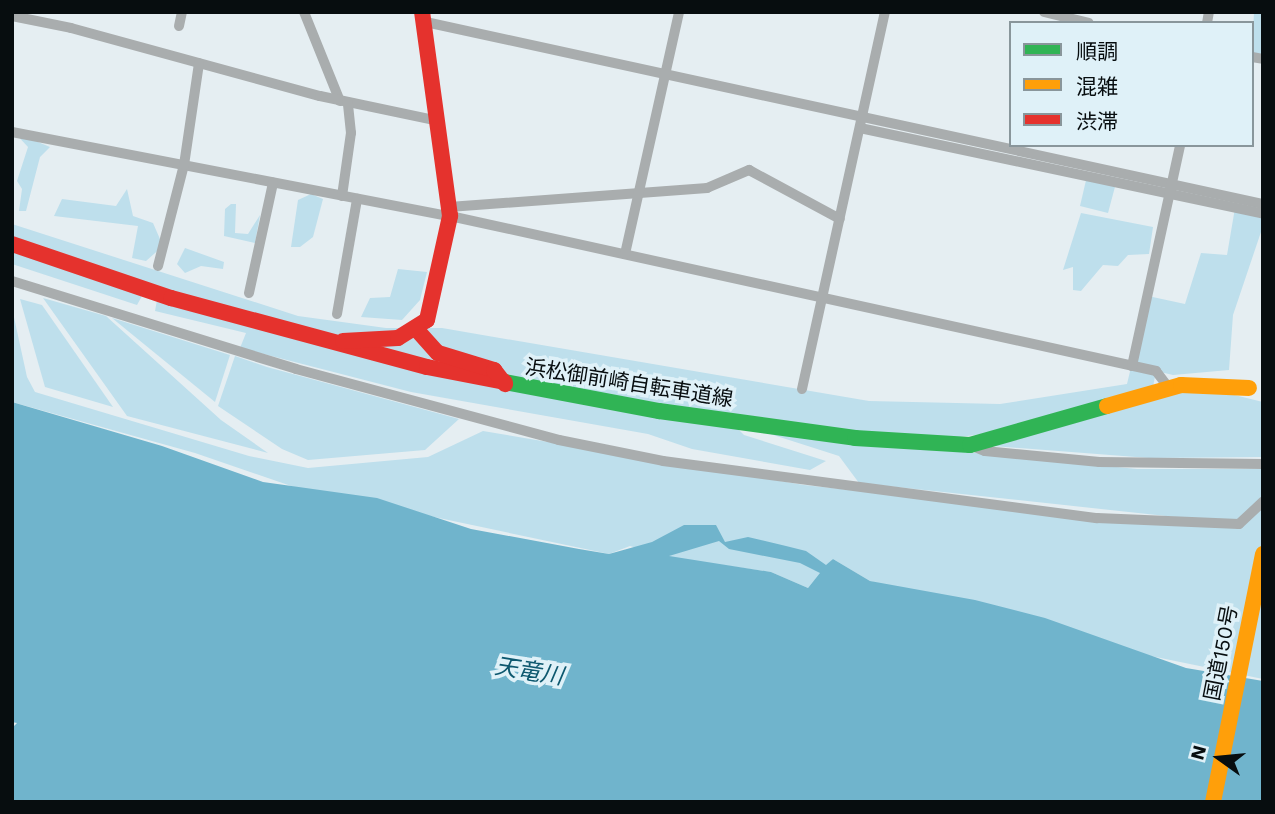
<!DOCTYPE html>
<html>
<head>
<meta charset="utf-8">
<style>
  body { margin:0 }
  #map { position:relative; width:1275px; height:814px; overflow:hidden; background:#e5eef2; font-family:"Work Sans","Noto Sans JP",sans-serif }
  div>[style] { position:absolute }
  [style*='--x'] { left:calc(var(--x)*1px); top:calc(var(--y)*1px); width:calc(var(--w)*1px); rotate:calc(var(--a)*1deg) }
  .green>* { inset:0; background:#bedfec }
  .water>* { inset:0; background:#70b4cc }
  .street>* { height:10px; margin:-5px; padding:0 5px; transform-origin:5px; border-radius:5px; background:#a9adae }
  .fast>* { height:16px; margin:-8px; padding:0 8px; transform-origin:8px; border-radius:8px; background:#30b455 }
  .slow>* { height:16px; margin:-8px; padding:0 8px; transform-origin:8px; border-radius:8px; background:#ff9f0a }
  .jam>* { height:16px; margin:-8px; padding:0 8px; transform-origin:8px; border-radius:8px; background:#e5322d }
  span { translate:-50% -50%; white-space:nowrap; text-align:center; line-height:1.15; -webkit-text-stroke:7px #dff1f8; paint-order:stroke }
  .street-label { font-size:21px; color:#070d0f }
  .water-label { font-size:23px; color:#0d586f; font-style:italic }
  .frame { position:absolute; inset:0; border:14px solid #070d0f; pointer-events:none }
  .legend { position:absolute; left:1009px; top:21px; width:245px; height:126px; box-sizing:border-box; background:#dff1f8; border:2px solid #89969b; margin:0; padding:9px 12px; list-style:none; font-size:21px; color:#070d0f }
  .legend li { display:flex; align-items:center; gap:14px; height:35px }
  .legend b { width:35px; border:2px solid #89969b }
  .north { position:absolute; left:1184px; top:723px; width:70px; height:70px; -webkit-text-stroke:5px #dff1f8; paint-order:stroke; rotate:285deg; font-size:19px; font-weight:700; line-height:28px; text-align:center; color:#070d0f }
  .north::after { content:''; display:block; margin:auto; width:24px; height:32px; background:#070d0f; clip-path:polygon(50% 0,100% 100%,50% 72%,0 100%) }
</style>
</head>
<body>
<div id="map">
  <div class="green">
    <div style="clip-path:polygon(1254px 12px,1263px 12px,1263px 58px,1252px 57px)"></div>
    <div style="clip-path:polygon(14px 132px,50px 147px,40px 157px,26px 211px,19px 211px,22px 189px,17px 181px,28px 147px)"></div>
    <div style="clip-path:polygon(1087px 176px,1116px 183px,1108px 213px,1080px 206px)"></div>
    <div style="clip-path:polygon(127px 189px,133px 216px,153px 223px,163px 246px,146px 261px,132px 258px,138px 226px,54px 216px,62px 199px,116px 206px)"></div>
    <div style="clip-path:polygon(311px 194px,323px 199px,313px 237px,300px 247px,291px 247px,298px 200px)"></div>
    <div style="clip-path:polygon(231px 204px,236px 204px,235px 233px,248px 234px,260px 215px,255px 243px,224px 236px,225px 209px)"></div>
    <div style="clip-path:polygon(1235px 208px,1263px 214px,1263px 226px,1233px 315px,1229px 370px,1173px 375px,1156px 371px,1153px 387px,989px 433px,953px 438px,736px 427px,744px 435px,826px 461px,810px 470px,692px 449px,648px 434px,411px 392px,240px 348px,246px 333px,155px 311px,157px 300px,142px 296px,137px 305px,12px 264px,12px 224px,298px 316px,386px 328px,442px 328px,869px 401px,1000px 404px,1127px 384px,1148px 296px,1185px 304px,1201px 253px,1227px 255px)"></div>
    <div style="clip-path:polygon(1081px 213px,1153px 227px,1149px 254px,1128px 255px,1118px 266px,1103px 265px,1081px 291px,1073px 290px,1073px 267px,1063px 270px)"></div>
    <div style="clip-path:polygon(185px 248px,224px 262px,223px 269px,201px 266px,185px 273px,177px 264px)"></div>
    <div style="clip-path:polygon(398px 269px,427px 272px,420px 300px,402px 320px,361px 317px,370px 298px,390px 297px)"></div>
    <div style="clip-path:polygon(43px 298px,106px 316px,221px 420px,268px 453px,127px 416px)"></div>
    <div style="clip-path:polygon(20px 299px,42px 305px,113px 407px,45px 387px)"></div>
    <div style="clip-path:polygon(12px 308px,27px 377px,35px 392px,249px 456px,308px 468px,428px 457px,483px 431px,804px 485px,1109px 518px,1194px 519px,859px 483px,839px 456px,764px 432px,1137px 469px,1263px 469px,1263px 679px,1146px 655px,870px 581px,833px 559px,808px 588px,771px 572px,667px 557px,630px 546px,609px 554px,297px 488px,195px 453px,12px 402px)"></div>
    <div style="clip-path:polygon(112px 318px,230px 355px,215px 402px)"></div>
    <div style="clip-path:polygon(235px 356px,267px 367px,459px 419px,425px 450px,308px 460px,282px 449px,218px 406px)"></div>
    <div style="clip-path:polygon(1218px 391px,1263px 402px,1263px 457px,1149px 458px,993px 446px,1171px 393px)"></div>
  </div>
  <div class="water">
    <div style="clip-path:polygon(evenodd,12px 402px,162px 446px,263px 482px,377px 498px,471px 529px,579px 549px,609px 554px,652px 542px,684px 525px,716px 525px,725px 542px,748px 537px,786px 546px,806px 551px,826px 565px,833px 559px,870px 581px,975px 600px,1045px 618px,1186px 668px,1263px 681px,1263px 802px,12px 802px,12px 728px,17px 723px,12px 722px,12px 402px,719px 541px,729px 549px,800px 563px,820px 573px,808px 588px,771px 572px,669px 556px,719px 541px)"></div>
  </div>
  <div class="street">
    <div style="--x:304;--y:12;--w:96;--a:68"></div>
    <div style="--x:1044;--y:12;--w:46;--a:13.7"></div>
    <div style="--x:12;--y:16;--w:60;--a:11.5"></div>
    <div style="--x:71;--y:28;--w:258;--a:15.3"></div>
    <div style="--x:320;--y:96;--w:116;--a:11.9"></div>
    <div style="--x:421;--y:21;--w:862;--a:12.26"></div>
    <div style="--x:1207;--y:23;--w:11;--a:-80"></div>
    <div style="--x:179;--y:26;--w:14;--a:-78"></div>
    <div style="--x:1252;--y:57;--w:11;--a:10"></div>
    <div style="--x:860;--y:128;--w:412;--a:12"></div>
    <div style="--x:12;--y:132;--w:446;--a:10.9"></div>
    <div style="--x:450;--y:216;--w:723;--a:12.38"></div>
    <div style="--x:1156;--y:371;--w:21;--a:53"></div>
    <div style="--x:342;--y:196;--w:64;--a:-81.9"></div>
    <div style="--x:351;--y:133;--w:31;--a:-96"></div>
    <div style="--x:449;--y:207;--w:259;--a:-4.2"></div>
    <div style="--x:707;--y:188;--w:46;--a:-23.2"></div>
    <div style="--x:749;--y:170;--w:103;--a:28.3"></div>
    <div style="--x:625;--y:254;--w:248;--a:-77.4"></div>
    <div style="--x:158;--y:266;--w:104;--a:-75.6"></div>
    <div style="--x:184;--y:165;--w:103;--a:-81.6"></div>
    <div style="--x:12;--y:281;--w:297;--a:17.2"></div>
    <div style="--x:296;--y:369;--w:272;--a:15.1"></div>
    <div style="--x:559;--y:440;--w:106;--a:11.4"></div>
    <div style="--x:663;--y:461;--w:438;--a:7.5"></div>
    <div style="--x:1097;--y:518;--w:142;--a:2.4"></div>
    <div style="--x:1239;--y:524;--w:33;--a:-43"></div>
    <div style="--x:249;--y:293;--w:113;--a:-77.7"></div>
    <div style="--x:337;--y:314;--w:117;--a:-80.1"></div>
    <div style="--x:1132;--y:366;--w:226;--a:-77.7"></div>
    <div style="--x:802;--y:389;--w:386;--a:-77.6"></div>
    <div style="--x:970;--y:445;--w:16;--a:22"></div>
    <div style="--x:985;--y:451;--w:115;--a:5.5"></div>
    <div style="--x:1099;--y:462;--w:164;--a:0.7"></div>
  </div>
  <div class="fast">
    <div style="--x:505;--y:382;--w:157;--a:10.7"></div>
    <div style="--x:659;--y:411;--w:198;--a:7.8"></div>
    <div style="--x:855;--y:438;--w:115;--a:3.5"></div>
    <div style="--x:970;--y:445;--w:142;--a:-15.9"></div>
  </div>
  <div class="slow">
    <div style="--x:1107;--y:406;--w:77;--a:-15.8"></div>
    <div style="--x:1181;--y:385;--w:68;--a:2.5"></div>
    <div style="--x:1213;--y:802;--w:253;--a:-78.6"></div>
  </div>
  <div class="jam">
    <div style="--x:12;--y:244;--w:168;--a:18.8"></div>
    <div style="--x:171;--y:298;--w:265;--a:15.1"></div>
    <div style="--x:427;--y:367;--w:79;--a:10.9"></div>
    <div style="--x:417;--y:330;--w:31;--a:48"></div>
    <div style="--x:438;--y:353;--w:59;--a:16.9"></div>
    <div style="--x:494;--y:370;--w:18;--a:52"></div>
    <div style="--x:343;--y:341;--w:55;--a:-3.1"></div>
    <div style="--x:398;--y:338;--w:34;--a:-32"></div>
    <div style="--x:427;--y:320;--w:107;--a:-77.5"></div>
    <div style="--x:450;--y:216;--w:206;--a:-97.8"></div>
  </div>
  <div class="street-label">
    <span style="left:629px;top:383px;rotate:9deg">浜松御前崎自転車道線</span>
    <span style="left:1221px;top:653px;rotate:-79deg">国道150号</span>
  </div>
  <div class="water-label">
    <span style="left:529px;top:672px;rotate:9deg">天竜川</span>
  </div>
  <div class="frame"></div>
  <ul class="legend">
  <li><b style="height:9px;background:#30b455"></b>順調</li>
  <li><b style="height:9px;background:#ff9f0a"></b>混雑</li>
  <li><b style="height:9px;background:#e5322d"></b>渋滞</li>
  </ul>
  <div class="north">N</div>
</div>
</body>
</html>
